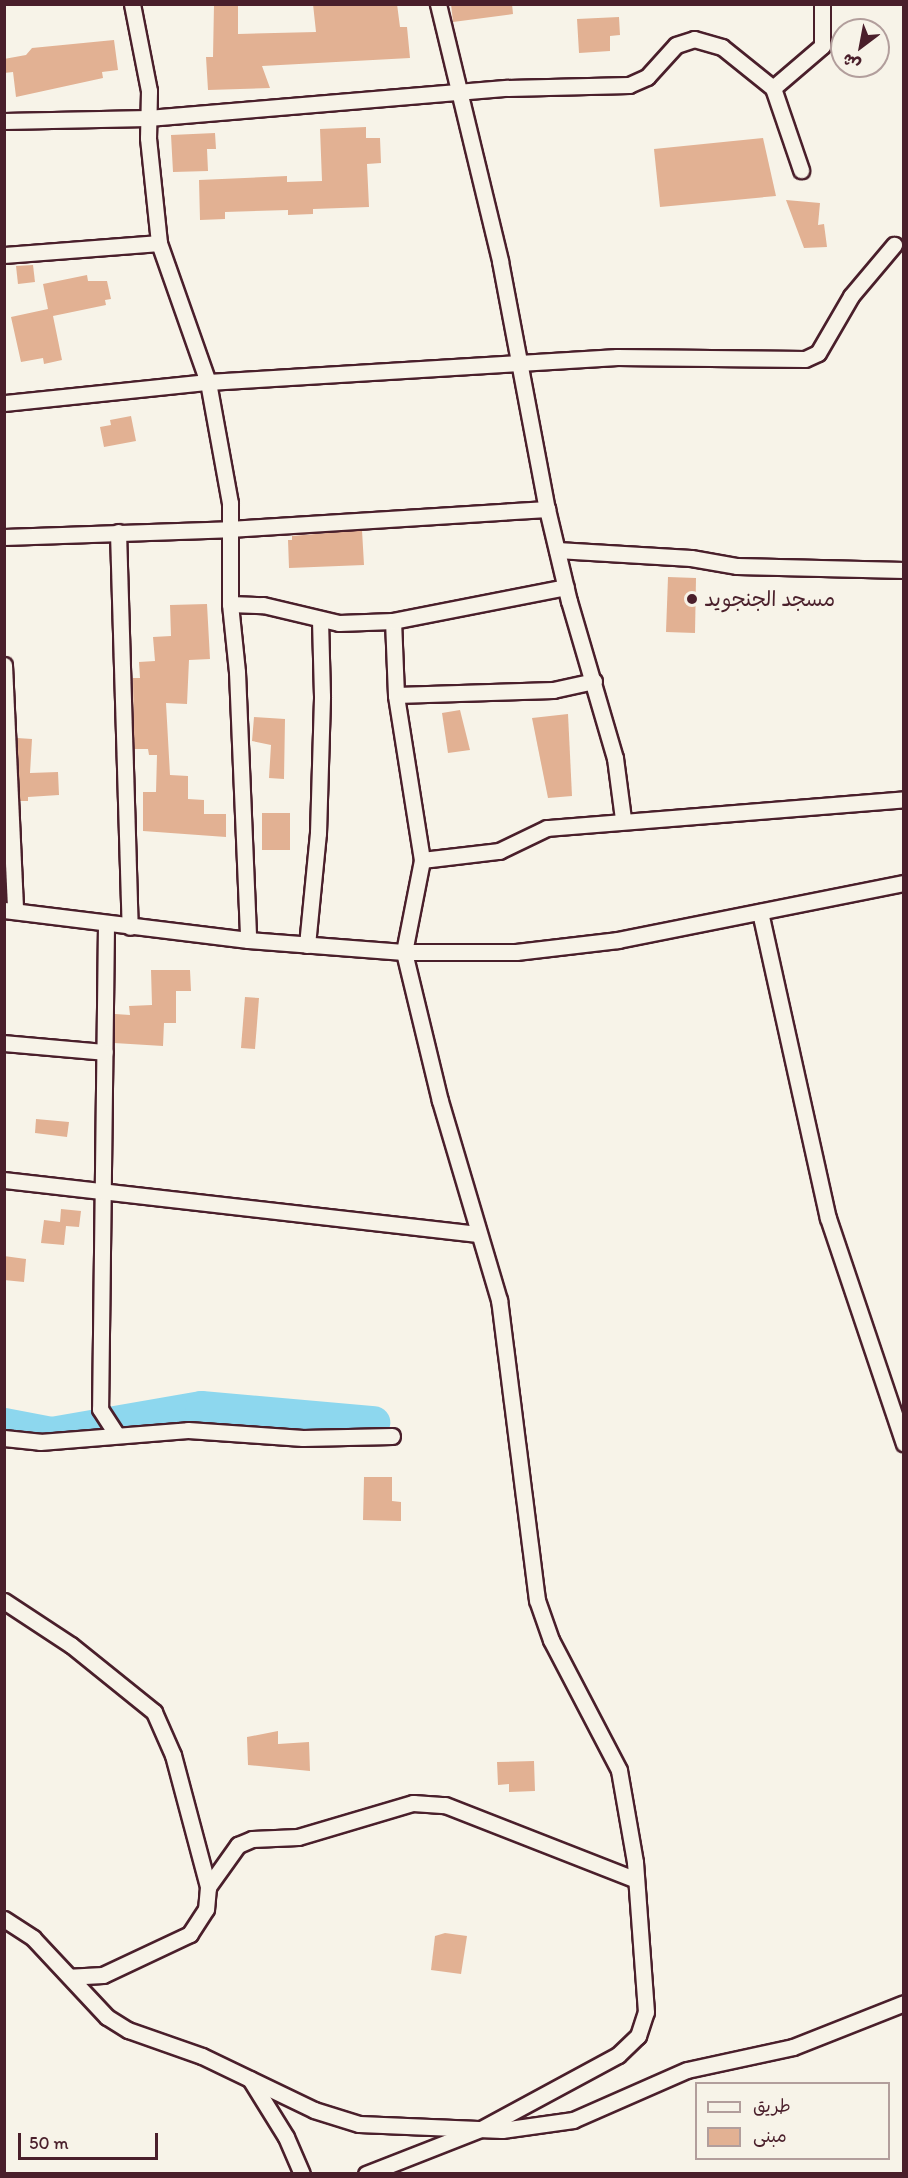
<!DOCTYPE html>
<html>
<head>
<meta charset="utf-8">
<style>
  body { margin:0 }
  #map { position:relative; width:908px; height:2178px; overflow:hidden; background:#f7f3e8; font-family:Itim,"Playpen Sans Arabic",sans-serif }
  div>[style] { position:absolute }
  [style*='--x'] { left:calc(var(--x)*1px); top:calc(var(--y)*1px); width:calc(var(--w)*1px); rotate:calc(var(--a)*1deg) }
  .river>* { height:33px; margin:-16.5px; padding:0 16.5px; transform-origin:16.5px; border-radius:16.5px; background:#8dd7ee }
  .building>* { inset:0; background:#e2b193 }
  .roads { filter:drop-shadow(2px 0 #4a1f2b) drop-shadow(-2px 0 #4a1f2b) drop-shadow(0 2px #4a1f2b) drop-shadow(0 -2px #4a1f2b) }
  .minor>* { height:15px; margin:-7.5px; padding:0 7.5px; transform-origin:7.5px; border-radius:7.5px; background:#f7f3e8 }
  .dots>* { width:16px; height:16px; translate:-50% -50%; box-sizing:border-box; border:3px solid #f7f3e8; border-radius:50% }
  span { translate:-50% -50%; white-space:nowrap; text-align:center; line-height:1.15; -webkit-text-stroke:5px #f7f3e8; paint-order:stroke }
  .poi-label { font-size:21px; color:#4a1f2b }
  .left { translate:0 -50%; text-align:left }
  .frame { position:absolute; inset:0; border:6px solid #4a1f2b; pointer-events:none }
  .legend { position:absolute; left:695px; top:2082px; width:195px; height:78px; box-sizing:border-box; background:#f7f3e8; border:2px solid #b29e9c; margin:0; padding:8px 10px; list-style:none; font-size:18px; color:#4a1f2b }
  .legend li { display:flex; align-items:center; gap:12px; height:30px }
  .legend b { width:30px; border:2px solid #b29e9c }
  .north { position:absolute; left:830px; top:18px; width:60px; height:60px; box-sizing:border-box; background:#f7f3e8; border:2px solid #b29e9c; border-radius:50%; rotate:212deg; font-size:16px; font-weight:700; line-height:24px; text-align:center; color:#4a1f2b }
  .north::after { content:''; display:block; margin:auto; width:21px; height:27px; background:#4a1f2b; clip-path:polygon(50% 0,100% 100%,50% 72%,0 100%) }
  .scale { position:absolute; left:18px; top:2133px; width:140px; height:27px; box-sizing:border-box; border:3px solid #4a1f2b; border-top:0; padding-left:8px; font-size:18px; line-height:21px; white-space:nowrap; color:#4a1f2b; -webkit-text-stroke:4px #f7f3e8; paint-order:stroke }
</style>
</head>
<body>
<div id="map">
  <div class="river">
    <div style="--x:4;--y:1424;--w:48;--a:10.8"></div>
    <div style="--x:51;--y:1433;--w:152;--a:-9.8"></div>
    <div style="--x:201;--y:1407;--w:173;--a:5"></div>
  </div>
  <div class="building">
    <div style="clip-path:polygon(214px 4px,238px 4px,238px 34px,316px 32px,313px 4px,397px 4px,400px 27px,407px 27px,410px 58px,262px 66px,270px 88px,208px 90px,206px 57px,213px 57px)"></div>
    <div style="clip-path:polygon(451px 4px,512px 4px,513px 14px,453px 22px)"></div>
    <div style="clip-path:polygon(619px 17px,620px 35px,610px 36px,610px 51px,579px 53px,577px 19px)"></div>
    <div style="clip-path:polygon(114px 40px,118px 70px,102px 72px,103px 78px,16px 97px,13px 72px,4px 73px,4px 59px,26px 55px,32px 48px)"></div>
    <div style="clip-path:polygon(366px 127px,366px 138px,380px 138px,381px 163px,367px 164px,369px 207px,313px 209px,313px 214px,288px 215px,288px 210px,225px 212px,225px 219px,200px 220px,199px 180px,287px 176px,287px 182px,322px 181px,320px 129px)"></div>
    <div style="clip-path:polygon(215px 133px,216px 149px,207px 149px,208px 171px,173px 172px,171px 135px)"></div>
    <div style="clip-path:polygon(763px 138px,776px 196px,660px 207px,654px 149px)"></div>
    <div style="clip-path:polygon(786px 200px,820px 203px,818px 225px,824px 224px,827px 247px,804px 248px)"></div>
    <div style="clip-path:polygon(33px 265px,35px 282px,18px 284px,16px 266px)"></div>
    <div style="clip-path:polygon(87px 275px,88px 281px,107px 281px,111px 299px,105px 300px,106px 305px,53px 316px,62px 360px,44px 364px,43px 358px,21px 362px,11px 317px,48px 309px,43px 284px)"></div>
    <div style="clip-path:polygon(131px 416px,136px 441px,104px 447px,100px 427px,111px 425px,110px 420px)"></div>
    <div style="clip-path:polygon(362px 530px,364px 565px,289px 568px,288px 540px,292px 540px,292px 536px)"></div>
    <div style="clip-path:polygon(668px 577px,696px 578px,695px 633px,666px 632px)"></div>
    <div style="clip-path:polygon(207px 604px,210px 659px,189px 660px,187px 704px,166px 703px,170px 775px,188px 776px,188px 799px,204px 800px,204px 814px,226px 814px,226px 837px,143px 831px,143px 792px,156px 792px,157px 755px,149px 755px,148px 749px,134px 749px,133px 678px,140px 678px,139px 662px,155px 661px,153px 637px,171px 636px,170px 605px)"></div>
    <div style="clip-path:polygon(460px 710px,470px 750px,448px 753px,442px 713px)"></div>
    <div style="clip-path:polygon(568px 714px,572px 796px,548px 798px,532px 718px)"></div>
    <div style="clip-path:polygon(254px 717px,285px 719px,284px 779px,269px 778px,271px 745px,252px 741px)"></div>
    <div style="clip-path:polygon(17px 738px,32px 739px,30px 773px,58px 772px,59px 795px,28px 797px,28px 801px,20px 801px)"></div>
    <div style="clip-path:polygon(262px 813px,290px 813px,290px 850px,262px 850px)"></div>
    <div style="clip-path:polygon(151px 970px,190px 970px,191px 991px,176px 991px,176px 1023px,164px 1023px,163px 1046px,114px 1043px,115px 1014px,130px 1015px,129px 1006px,152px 1005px)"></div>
    <div style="clip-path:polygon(245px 997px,259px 998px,255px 1049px,241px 1048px)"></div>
    <div style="clip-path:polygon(36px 1119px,69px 1122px,67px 1137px,35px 1133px)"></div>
    <div style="clip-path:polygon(61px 1209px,81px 1211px,79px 1227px,66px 1226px,64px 1245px,41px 1243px,44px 1220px,60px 1222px)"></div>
    <div style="clip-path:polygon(4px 1256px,26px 1259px,24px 1282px,4px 1280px)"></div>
    <div style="clip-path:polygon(364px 1477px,392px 1477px,392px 1501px,401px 1502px,401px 1521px,363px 1520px)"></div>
    <div style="clip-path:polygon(278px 1731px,278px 1744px,309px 1742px,310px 1771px,248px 1765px,247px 1737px)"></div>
    <div style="clip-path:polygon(534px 1761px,535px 1791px,509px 1792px,509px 1784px,498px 1785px,497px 1762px)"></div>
    <div style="clip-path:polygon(445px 1933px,467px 1936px,461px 1974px,431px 1970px,435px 1936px)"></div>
  </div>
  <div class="roads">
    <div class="minor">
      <div style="--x:132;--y:4;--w:89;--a:78.9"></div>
      <div style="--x:149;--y:91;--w:47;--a:91.2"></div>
      <div style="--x:148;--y:138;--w:106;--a:84"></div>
      <div style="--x:159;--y:243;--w:147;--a:70.6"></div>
      <div style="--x:208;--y:382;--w:123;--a:79.7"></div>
      <div style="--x:230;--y:503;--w:101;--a:90"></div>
      <div style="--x:230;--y:604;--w:68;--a:84.1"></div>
      <div style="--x:237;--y:672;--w:268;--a:87.6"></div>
      <div style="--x:438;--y:4;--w:264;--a:76.4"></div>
      <div style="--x:500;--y:261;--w:252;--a:79.3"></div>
      <div style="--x:547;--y:509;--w:95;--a:76.6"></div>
      <div style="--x:569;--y:601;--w:164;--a:73.7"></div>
      <div style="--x:615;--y:758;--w:62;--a:82.5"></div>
      <div style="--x:773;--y:88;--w:65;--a:-40.6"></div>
      <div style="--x:822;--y:46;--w:42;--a:-90"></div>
      <div style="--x:4;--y:121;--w:144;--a:-1.2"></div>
      <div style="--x:148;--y:118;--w:361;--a:-4.8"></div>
      <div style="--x:508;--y:88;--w:121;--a:-1.4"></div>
      <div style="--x:629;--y:85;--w:20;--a:-24"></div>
      <div style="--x:647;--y:77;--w:43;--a:-47.8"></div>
      <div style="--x:676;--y:45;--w:19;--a:-18"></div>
      <div style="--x:694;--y:39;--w:29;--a:16"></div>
      <div style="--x:722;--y:47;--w:65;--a:38.8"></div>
      <div style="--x:773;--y:88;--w:87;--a:71.1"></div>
      <div style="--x:4;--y:255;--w:155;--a:-4.4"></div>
      <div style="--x:4;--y:403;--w:205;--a:-5.9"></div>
      <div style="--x:208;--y:382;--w:410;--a:-3.5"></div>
      <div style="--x:617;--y:357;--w:188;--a:0.6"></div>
      <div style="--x:805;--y:359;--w:14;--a:-25"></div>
      <div style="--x:818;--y:353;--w:66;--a:-59.9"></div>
      <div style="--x:851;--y:296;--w:67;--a:-49.9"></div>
      <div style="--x:118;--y:532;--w:395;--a:88.3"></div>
      <div style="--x:4;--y:537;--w:225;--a:-2"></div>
      <div style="--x:229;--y:529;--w:319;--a:-3.6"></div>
      <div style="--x:557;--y:550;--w:134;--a:3.4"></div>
      <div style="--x:691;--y:558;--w:47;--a:9.9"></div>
      <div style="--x:737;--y:566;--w:167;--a:1.4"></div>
      <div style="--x:230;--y:604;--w:33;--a:2"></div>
      <div style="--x:263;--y:605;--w:78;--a:13.3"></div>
      <div style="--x:339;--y:623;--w:54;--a:-2.1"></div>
      <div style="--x:4;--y:665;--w:246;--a:87.4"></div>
      <div style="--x:396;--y:695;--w:157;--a:-1.8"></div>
      <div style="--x:553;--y:690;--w:42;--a:-12.4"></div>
      <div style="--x:422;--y:860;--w:78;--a:-6.7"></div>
      <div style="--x:499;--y:851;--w:53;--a:-25.6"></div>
      <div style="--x:547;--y:828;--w:358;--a:-4.6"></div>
      <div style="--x:4;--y:910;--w:246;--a:7"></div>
      <div style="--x:248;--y:940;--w:156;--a:4.4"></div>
      <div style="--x:404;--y:952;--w:112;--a:0"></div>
      <div style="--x:516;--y:952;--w:103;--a:-6.7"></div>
      <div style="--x:618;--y:940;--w:292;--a:-11.3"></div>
      <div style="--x:760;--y:912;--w:313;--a:77.5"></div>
      <div style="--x:828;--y:1218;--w:238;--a:71.4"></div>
      <div style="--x:106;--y:925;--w:484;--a:90.7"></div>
      <div style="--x:100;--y:1409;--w:31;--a:57"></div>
      <div style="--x:307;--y:945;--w:113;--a:-84.4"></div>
      <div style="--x:318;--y:833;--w:137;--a:-88.3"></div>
      <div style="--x:322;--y:696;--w:77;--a:-91.5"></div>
      <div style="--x:4;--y:1043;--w:101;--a:5.1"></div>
      <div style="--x:4;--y:1180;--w:476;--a:6.5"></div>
      <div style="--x:4;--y:1438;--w:36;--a:6"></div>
      <div style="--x:40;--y:1442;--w:148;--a:-4.6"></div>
      <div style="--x:188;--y:1430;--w:115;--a:4"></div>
      <div style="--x:303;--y:1438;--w:89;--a:-1.3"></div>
      <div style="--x:4;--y:1601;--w:80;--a:33.3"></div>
      <div style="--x:71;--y:1645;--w:107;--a:38.9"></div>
      <div style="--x:154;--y:1712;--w:47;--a:66.2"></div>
      <div style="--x:173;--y:1755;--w:137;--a:75.1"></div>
      <div style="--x:208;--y:1887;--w:22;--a:95"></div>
      <div style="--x:206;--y:1909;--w:30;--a:123"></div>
      <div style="--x:190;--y:1934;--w:96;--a:154.8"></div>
      <div style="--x:103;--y:1975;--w:33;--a:177"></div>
      <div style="--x:208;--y:1887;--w:52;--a:-54.5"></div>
      <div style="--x:238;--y:1845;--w:15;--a:-23"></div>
      <div style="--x:252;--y:1839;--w:46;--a:-2.5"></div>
      <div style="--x:298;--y:1837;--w:120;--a:-16.5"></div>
      <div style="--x:413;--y:1803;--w:32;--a:4"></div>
      <div style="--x:445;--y:1805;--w:205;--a:21.4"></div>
      <div style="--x:4;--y:1919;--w:35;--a:33"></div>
      <div style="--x:33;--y:1938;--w:108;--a:46.9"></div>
      <div style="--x:107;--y:2017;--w:25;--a:32"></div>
      <div style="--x:128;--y:2030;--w:78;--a:19.4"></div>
      <div style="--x:202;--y:2056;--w:124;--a:25.7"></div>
      <div style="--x:314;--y:2110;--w:47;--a:17.3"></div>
      <div style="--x:359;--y:2124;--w:143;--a:2.4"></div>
      <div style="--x:502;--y:2130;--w:72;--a:-8"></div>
      <div style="--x:573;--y:2120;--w:124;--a:-23.7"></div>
      <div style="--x:687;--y:2070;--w:108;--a:-12.2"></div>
      <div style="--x:793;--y:2047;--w:119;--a:-21.6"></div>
      <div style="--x:250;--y:2079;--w:68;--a:58.2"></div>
      <div style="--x:286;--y:2137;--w:40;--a:66.6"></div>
      <div style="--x:366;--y:2174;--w:123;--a:-21.4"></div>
      <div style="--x:481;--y:2129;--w:156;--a:-28.4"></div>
      <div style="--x:618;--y:2055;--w:28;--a:-44"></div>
      <div style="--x:638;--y:2036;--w:25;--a:-72"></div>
      <div style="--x:646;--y:2012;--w:150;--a:-94.2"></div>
      <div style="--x:635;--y:1862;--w:93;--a:-99.9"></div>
      <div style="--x:619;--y:1770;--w:147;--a:-117.6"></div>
      <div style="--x:551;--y:1640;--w:42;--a:-109.3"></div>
      <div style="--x:537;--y:1600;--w:302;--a:-97.2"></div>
      <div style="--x:499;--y:1300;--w:208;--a:-106.5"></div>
      <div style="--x:440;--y:1101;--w:153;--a:-103.6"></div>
      <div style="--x:404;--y:952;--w:94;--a:-78.9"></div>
      <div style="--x:422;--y:860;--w:167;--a:-99"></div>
      <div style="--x:396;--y:695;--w:74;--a:-92.3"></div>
      <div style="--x:393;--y:621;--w:176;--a:-11.1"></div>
    </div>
  </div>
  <div class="dots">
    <div style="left:692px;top:599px;background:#4a1f2b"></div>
  </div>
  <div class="poi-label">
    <span class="left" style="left:704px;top:599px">مسجد الجنجويد</span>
  </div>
  <div class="frame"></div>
  <ul class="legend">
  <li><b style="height:8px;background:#f7f3e8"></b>طريق</li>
  <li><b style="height:16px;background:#e2b193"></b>مبنى</li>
  </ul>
  <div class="north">ش</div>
  <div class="scale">50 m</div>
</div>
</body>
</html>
